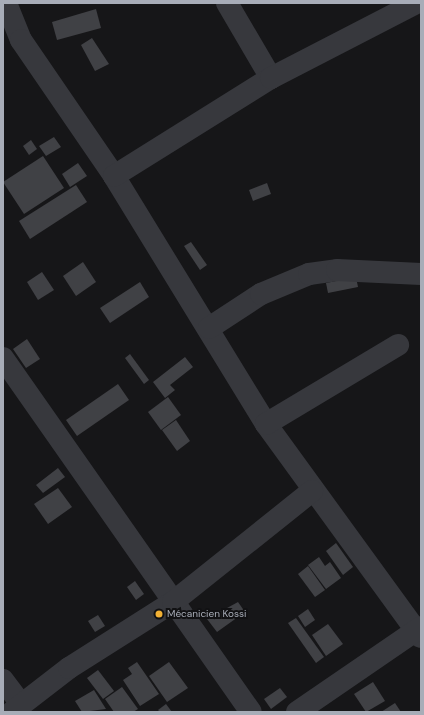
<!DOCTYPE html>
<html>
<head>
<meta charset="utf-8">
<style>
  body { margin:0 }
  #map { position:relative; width:424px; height:715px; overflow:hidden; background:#161618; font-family:"DM Sans",sans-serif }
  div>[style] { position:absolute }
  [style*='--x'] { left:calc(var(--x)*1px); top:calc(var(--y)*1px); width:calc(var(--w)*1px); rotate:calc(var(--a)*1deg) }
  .building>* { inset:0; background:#404145 }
  .minor>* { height:22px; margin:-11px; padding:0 11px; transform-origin:11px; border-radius:11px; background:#37383d }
  .dots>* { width:11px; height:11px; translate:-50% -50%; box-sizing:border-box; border:2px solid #111113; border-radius:50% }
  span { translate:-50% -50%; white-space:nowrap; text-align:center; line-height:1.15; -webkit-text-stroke:4px #111113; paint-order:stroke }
  .poi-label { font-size:10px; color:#a8adb8 }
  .left { translate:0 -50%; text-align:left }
  .frame { position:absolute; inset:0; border:4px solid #a8adb8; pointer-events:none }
</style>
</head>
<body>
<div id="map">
  <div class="building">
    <div style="clip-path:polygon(96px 9px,101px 28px,57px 40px,52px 22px)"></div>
    <div style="clip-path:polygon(92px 38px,109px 64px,95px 71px,81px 45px)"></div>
    <div style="clip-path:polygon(54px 137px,61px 147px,46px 156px,39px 146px)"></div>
    <div style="clip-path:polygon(31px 140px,37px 149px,29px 155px,23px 146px)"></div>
    <div style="clip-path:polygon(43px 156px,64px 188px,24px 214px,3px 182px)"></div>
    <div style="clip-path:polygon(78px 163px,87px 176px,70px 187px,62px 174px)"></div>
    <div style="clip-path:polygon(267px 183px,271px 194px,253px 201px,249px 190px)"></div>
    <div style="clip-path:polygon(76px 185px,87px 202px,30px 239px,19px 221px)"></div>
    <div style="clip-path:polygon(191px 242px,207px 265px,200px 270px,184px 246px)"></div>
    <div style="clip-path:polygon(83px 262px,96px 282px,76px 296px,63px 276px)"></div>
    <div style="clip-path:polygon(42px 272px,54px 290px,38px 300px,27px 282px)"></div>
    <div style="clip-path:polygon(356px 277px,358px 287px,328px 293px,326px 283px)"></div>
    <div style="clip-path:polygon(140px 282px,149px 297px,110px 323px,100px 308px)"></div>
    <div style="clip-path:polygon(27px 339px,40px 359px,26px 368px,13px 349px)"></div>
    <div style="clip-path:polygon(130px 354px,149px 380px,144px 384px,125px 358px)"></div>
    <div style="clip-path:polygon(185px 357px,193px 367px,170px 385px,175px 390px,165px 398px,153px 382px)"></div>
    <div style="clip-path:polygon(118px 384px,129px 400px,77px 436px,66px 420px)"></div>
    <div style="clip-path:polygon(168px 397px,181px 415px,161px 430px,148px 412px)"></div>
    <div style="clip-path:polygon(176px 420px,190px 441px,177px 451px,162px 430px)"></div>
    <div style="clip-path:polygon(58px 468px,65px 477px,43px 493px,36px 485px)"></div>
    <div style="clip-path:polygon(58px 488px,72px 507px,48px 524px,34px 504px)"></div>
    <div style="clip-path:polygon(336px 543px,353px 567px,343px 575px,326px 551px)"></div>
    <div style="clip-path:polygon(319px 557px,325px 566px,330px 562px,341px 578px,326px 589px,308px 565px)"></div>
    <div style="clip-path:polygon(308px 566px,325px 590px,315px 597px,298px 574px)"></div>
    <div style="clip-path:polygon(135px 581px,144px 594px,136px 600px,127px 587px)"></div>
    <div style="clip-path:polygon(238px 602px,245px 612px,217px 632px,207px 619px)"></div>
    <div style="clip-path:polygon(308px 609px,315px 620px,305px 627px,298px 616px)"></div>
    <div style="clip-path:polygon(98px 615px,105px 626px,95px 632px,88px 621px)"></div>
    <div style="clip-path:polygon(296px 618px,324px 657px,316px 663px,288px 623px)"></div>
    <div style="clip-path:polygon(328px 624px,343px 644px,326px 656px,312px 635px)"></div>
    <div style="clip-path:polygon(137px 662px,159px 694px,140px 706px,123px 680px,132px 674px,128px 668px)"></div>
    <div style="clip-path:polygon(169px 662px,188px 688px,167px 702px,149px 676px)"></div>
    <div style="clip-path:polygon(98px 670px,114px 691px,103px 699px,87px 678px)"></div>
    <div style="clip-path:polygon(373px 682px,385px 701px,366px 712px,354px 694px)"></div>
    <div style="clip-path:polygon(122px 687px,138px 709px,133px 712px,114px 712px,105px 699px)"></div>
    <div style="clip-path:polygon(280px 688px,287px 697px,271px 709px,264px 699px)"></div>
    <div style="clip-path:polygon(94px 690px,106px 709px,82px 712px,75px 701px)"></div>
    <div style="clip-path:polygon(395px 703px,401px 712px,381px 712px)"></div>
    <div style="clip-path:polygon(166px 704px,172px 712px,160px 712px,158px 710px)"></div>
  </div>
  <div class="minor">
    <div style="--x:6;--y:3;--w:40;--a:68"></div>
    <div style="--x:21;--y:40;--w:165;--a:55.6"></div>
    <div style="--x:114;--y:176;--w:291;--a:58.5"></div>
    <div style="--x:266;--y:424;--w:263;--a:54"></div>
    <div style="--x:227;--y:3;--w:87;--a:59.6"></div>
    <div style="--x:114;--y:176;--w:185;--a:-32"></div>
    <div style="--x:271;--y:78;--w:163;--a:-27.3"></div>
    <div style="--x:209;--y:328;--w:62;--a:-33.2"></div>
    <div style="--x:261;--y:294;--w:52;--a:-22.6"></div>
    <div style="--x:309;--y:274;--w:28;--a:-8"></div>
    <div style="--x:337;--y:270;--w:84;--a:2.7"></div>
    <div style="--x:3;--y:358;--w:432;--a:55"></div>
    <div style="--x:266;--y:424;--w:154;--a:-30.9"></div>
    <div style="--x:3;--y:680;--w:31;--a:53"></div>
    <div style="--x:12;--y:712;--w:72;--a:-37.7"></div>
    <div style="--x:69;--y:668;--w:123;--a:-32.4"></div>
    <div style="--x:173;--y:602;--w:178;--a:-38.6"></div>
    <div style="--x:297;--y:712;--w:150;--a:-34.4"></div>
  </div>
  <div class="dots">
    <div style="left:159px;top:614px;background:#f2b134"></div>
  </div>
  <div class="poi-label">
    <span class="left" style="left:167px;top:614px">Mécanicien Kossi</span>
  </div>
  <div class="frame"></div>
</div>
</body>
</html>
